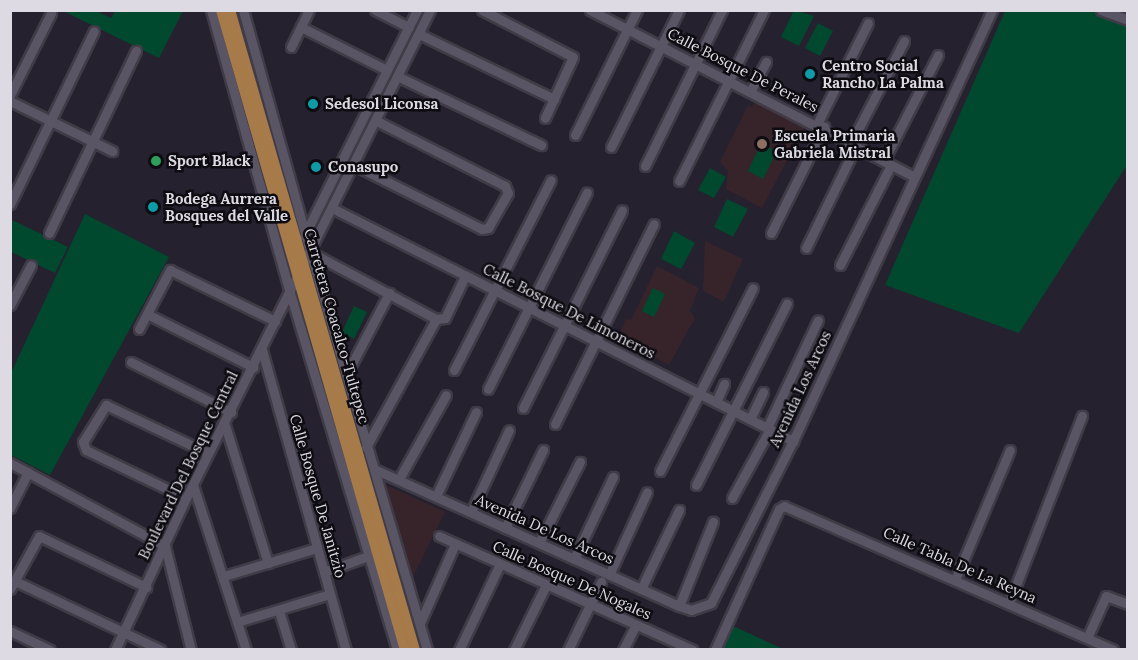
<!DOCTYPE html>
<html>
<head>
<meta charset="utf-8">
<style>
  body { margin:0 }
  #map { position:relative; width:1138px; height:660px; overflow:hidden; background:#25212e; font-family:Lora,serif }
  div>[style] { position:absolute }
  [style*='--x'] { left:calc(var(--x)*1px); top:calc(var(--y)*1px); width:calc(var(--w)*1px); rotate:calc(var(--a)*1deg) }
  .education>* { inset:0; background:#37242b }
  .green>* { inset:0; background:#01492e }
  .roads { filter:drop-shadow(2px 0 #403c47) drop-shadow(-2px 0 #403c47) drop-shadow(0 2px #403c47) drop-shadow(0 -2px #403c47) }
  .minor>* { height:9px; margin:-4.5px; padding:0 4.5px; transform-origin:4.5px; border-radius:4.5px; background:#5a5564 }
  .major>* { height:10px; margin:-5px; padding:0 5px; transform-origin:5px; border-radius:5px; background:#a67a49 }
  .dots>* { width:16px; height:16px; translate:-50% -50%; box-sizing:border-box; border:3px solid #0d0c11; border-radius:50% }
  span { translate:-50% -50%; white-space:nowrap; text-align:center; line-height:1.15; -webkit-text-stroke:5px #0d0c11; paint-order:stroke }
  .poi-label { font-size:15px; color:#dddae3; font-weight:700 }
  .left { translate:0 -50%; text-align:left }
  .street-label { font-size:15px; color:#dddae3 }
  .frame { position:absolute; inset:0; border:12px solid #dddae3; pointer-events:none }
</style>
</head>
<body>
<div id="map">
  <div class="education">
    <div style="clip-path:polygon(756px 101px,805px 126px,762px 208px,726px 189px,728px 171px,720px 162px,748px 105px,752px 107px)"></div>
    <div style="clip-path:polygon(705px 241px,743px 259px,724px 302px,703px 291px)"></div>
    <div style="clip-path:polygon(657px 266px,699px 288px,690px 311px,695px 318px,669px 365px,618px 337px,626px 319px,631px 320px)"></div>
    <div style="clip-path:polygon(384px 484px,445px 512px,412px 579px)"></div>
  </div>
  <div class="green">
    <div style="clip-path:polygon(794px 10px,814px 16px,799px 46px,781px 37px)"></div>
    <div style="clip-path:polygon(63px 11px,96px 11px,111px 18px,115px 11px,183px 11px,159px 58px)"></div>
    <div style="clip-path:polygon(1005px 11px,1093px 11px,1127px 23px,1127px 165px,1019px 333px,885px 285px)"></div>
    <div style="clip-path:polygon(818px 23px,833px 31px,820px 56px,805px 48px)"></div>
    <div style="clip-path:polygon(761px 144px,777px 151px,763px 179px,748px 171px)"></div>
    <div style="clip-path:polygon(710px 168px,726px 177px,714px 198px,698px 190px)"></div>
    <div style="clip-path:polygon(727px 199px,748px 209px,733px 237px,714px 227px)"></div>
    <div style="clip-path:polygon(85px 214px,169px 257px,50px 475px,11px 455px,11px 373px)"></div>
    <div style="clip-path:polygon(10px 219px,68px 247px,55px 273px,11px 252px)"></div>
    <div style="clip-path:polygon(674px 231px,695px 243px,681px 269px,661px 259px)"></div>
    <div style="clip-path:polygon(653px 288px,665px 294px,654px 317px,642px 311px)"></div>
    <div style="clip-path:polygon(354px 306px,367px 312px,354px 339px,342px 332px)"></div>
    <div style="clip-path:polygon(731px 625px,783px 649px,719px 650px)"></div>
  </div>
  <div class="roads">
    <div class="minor">
      <div style="--x:211;--y:10;--w:294;--a:74.4"></div>
      <div style="--x:290;--y:293;--w:373;--a:73.3"></div>
      <div style="--x:243;--y:10;--w:251;--a:74.5"></div>
      <div style="--x:310;--y:252;--w:415;--a:73.6"></div>
      <div style="--x:375;--y:10;--w:38;--a:27"></div>
      <div style="--x:482;--y:10;--w:102;--a:27.3"></div>
      <div style="--x:573;--y:57;--w:67;--a:114.7"></div>
      <div style="--x:590;--y:10;--w:363;--a:27.2"></div>
      <div style="--x:1101;--y:10;--w:29;--a:20"></div>
      <div style="--x:301;--y:27;--w:96;--a:26.6"></div>
      <div style="--x:419;--y:34;--w:150;--a:25.7"></div>
      <div style="--x:291;--y:47;--w:41;--a:-64.1"></div>
      <div style="--x:397;--y:76;--w:160;--a:25.6"></div>
      <div style="--x:751;--y:90;--w:32;--a:-62"></div>
      <div style="--x:10;--y:95;--w:92;--a:-63.4"></div>
      <div style="--x:10;--y:101;--w:114;--a:26.1"></div>
      <div style="--x:817;--y:124;--w:113;--a:-63.2"></div>
      <div style="--x:575;--y:135;--w:140;--a:-63.6"></div>
      <div style="--x:851;--y:143;--w:115;--a:-62.5"></div>
      <div style="--x:611;--y:147;--w:153;--a:-63.6"></div>
      <div style="--x:884;--y:160;--w:118;--a:-62.8"></div>
      <div style="--x:354;--y:165;--w:143;--a:26.6"></div>
      <div style="--x:482;--y:229;--w:6;--a:-9"></div>
      <div style="--x:488;--y:228;--w:40;--a:-60.3"></div>
      <div style="--x:508;--y:193;--w:8;--a:-113"></div>
      <div style="--x:505;--y:186;--w:146;--a:-153.1"></div>
      <div style="--x:645;--y:166;--w:174;--a:-63.7"></div>
      <div style="--x:679;--y:181;--w:191;--a:-63.6"></div>
      <div style="--x:10;--y:204;--w:192;--a:-64.1"></div>
      <div style="--x:332;--y:208;--w:517;--a:26.81"></div>
      <div style="--x:49;--y:233;--w:202;--a:-64.5"></div>
      <div style="--x:771;--y:233;--w:119;--a:-63.4"></div>
      <div style="--x:304;--y:236;--w:253;--a:-63.4"></div>
      <div style="--x:806;--y:248;--w:114;--a:-63.9"></div>
      <div style="--x:310;--y:252;--w:143;--a:28"></div>
      <div style="--x:840;--y:265;--w:112;--a:-63"></div>
      <div style="--x:10;--y:305;--w:45;--a:-62.3"></div>
      <div style="--x:147;--y:314;--w:119;--a:26.6"></div>
      <div style="--x:436;--y:319;--w:9;--a:-6"></div>
      <div style="--x:445;--y:318;--w:47;--a:-64.5"></div>
      <div style="--x:139;--y:329;--w:67;--a:-62.3"></div>
      <div style="--x:170;--y:270;--w:117;--a:25.9"></div>
      <div style="--x:262;--y:350;--w:312;--a:74.4"></div>
      <div style="--x:131;--y:362;--w:112;--a:26.6"></div>
      <div style="--x:454;--y:370;--w:213;--a:-63"></div>
      <div style="--x:346;--y:375;--w:93;--a:-62.3"></div>
      <div style="--x:488;--y:389;--w:220;--a:-63.3"></div>
      <div style="--x:716;--y:402;--w:20;--a:-66"></div>
      <div style="--x:523;--y:408;--w:221;--a:-63.4"></div>
      <div style="--x:750;--y:419;--w:30;--a:-64"></div>
      <div style="--x:224;--y:422;--w:148;--a:72.7"></div>
      <div style="--x:555;--y:424;--w:223;--a:-63.7"></div>
      <div style="--x:767;--y:428;--w:119;--a:-64.7"></div>
      <div style="--x:366;--y:447;--w:146;--a:-61.3"></div>
      <div style="--x:10;--y:463;--w:176;--a:28.2"></div>
      <div style="--x:165;--y:546;--w:107;--a:76"></div>
      <div style="--x:374;--y:469;--w:334;--a:24.2"></div>
      <div style="--x:679;--y:606;--w:13;--a:18"></div>
      <div style="--x:691;--y:610;--w:21;--a:-19"></div>
      <div style="--x:711;--y:603;--w:182;--a:-63.2"></div>
      <div style="--x:793;--y:441;--w:475;--a:-65.2"></div>
      <div style="--x:660;--y:471;--w:205;--a:-63.1"></div>
      <div style="--x:399;--y:479;--w:96;--a:-60.8"></div>
      <div style="--x:193;--y:485;--w:173;--a:72.2"></div>
      <div style="--x:696;--y:485;--w:203;--a:-63.4"></div>
      <div style="--x:436;--y:496;--w:93;--a:-64.5"></div>
      <div style="--x:186;--y:498;--w:111;--a:-154.4"></div>
      <div style="--x:86;--y:450;--w:9;--a:-111"></div>
      <div style="--x:83;--y:442;--w:44;--a:-58.1"></div>
      <div style="--x:106;--y:405;--w:113;--a:25.2"></div>
      <div style="--x:732;--y:498;--w:79;--a:-61.2"></div>
      <div style="--x:10;--y:508;--w:40;--a:-63.4"></div>
      <div style="--x:471;--y:512;--w:90;--a:-65.1"></div>
      <div style="--x:505;--y:528;--w:87;--a:-64"></div>
      <div style="--x:439;--y:536;--w:278;--a:24.2"></div>
      <div style="--x:539;--y:543;--w:91;--a:-63.2"></div>
      <div style="--x:574;--y:559;--w:91;--a:-64.6"></div>
      <div style="--x:324;--y:572;--w:47;--a:-20"></div>
      <div style="--x:609;--y:575;--w:91;--a:-65.4"></div>
      <div style="--x:224;--y:576;--w:97;--a:-16.8"></div>
      <div style="--x:955;--y:580;--w:141;--a:-67.1"></div>
      <div style="--x:15;--y:581;--w:161;--a:25.3"></div>
      <div style="--x:10;--y:589;--w:60;--a:-61.3"></div>
      <div style="--x:39;--y:536;--w:119;--a:25.5"></div>
      <div style="--x:641;--y:589;--w:88;--a:-64.3"></div>
      <div style="--x:1009;--y:603;--w:201;--a:-68.7"></div>
      <div style="--x:679;--y:606;--w:91;--a:-68"></div>
      <div style="--x:279;--y:611;--w:41;--a:72.9"></div>
      <div style="--x:237;--y:622;--w:97;--a:-16.8"></div>
      <div style="--x:420;--y:623;--w:86;--a:-66.1"></div>
      <div style="--x:10;--y:631;--w:44;--a:25.4"></div>
      <div style="--x:1087;--y:638;--w:46;--a:-65.7"></div>
      <div style="--x:1106;--y:596;--w:23;--a:20"></div>
      <div style="--x:115;--y:650;--w:168;--a:-65"></div>
      <div style="--x:186;--y:498;--w:546;--a:-63.43"></div>
      <div style="--x:459;--y:650;--w:95;--a:-64.5"></div>
      <div style="--x:514;--y:650;--w:72;--a:-63.8"></div>
      <div style="--x:568;--y:650;--w:76;--a:-64.1"></div>
      <div style="--x:623;--y:650;--w:28;--a:-63"></div>
      <div style="--x:715;--y:650;--w:155;--a:-65.6"></div>
      <div style="--x:779;--y:509;--w:6;--a:-31"></div>
      <div style="--x:784;--y:506;--w:359;--a:23.6"></div>
    </div>
    <div class="major">
      <div style="--x:221;--y:10;--w:666;--a:73.96"></div>
      <div style="--x:230;--y:10;--w:666;--a:73.88"></div>
    </div>
  </div>
  <div class="dots">
    <div style="left:810px;top:74px;background:#0f9aa8"></div>
    <div style="left:313px;top:104px;background:#0f9aa8"></div>
    <div style="left:762px;top:144px;background:#8d6e63"></div>
    <div style="left:156px;top:161px;background:#2e9e5b"></div>
    <div style="left:316px;top:167px;background:#0f9aa8"></div>
    <div style="left:153px;top:207px;background:#0f9aa8"></div>
  </div>
  <div class="poi-label">
    <span class="left" style="left:822px;top:74px">Centro Social<br>Rancho La Palma</span>
    <span class="left" style="left:325px;top:104px">Sedesol Liconsa</span>
    <span class="left" style="left:774px;top:144px">Escuela Primaria<br>Gabriela Mistral</span>
    <span class="left" style="left:168px;top:161px">Sport Black</span>
    <span class="left" style="left:328px;top:167px">Conasupo</span>
    <span class="left" style="left:165px;top:207px">Bodega Aurrera<br>Bosques del Valle</span>
  </div>
  <div class="street-label">
    <span style="left:743px;top:70px;rotate:27deg">Calle Bosque De Perales</span>
    <span style="left:569px;top:311px;rotate:27deg">Calle Bosque De Limoneros</span>
    <span style="left:337px;top:326px;rotate:74deg">Carretera Coacalco-Tultepec</span>
    <span style="left:800px;top:389px;rotate:-65deg">Avenida Los Arcos</span>
    <span style="left:188px;top:465px;rotate:-64deg">Boulevard Del Bosque Central</span>
    <span style="left:318px;top:496px;rotate:74deg">Calle Bosque De Janitzio</span>
    <span style="left:545px;top:529px;rotate:24deg">Avenida De Los Arcos</span>
    <span style="left:960px;top:565px;rotate:24deg">Calle Tabla De La Reyna</span>
    <span style="left:572px;top:580px;rotate:24deg">Calle Bosque De Nogales</span>
  </div>
  <div class="frame"></div>
</div>
</body>
</html>
